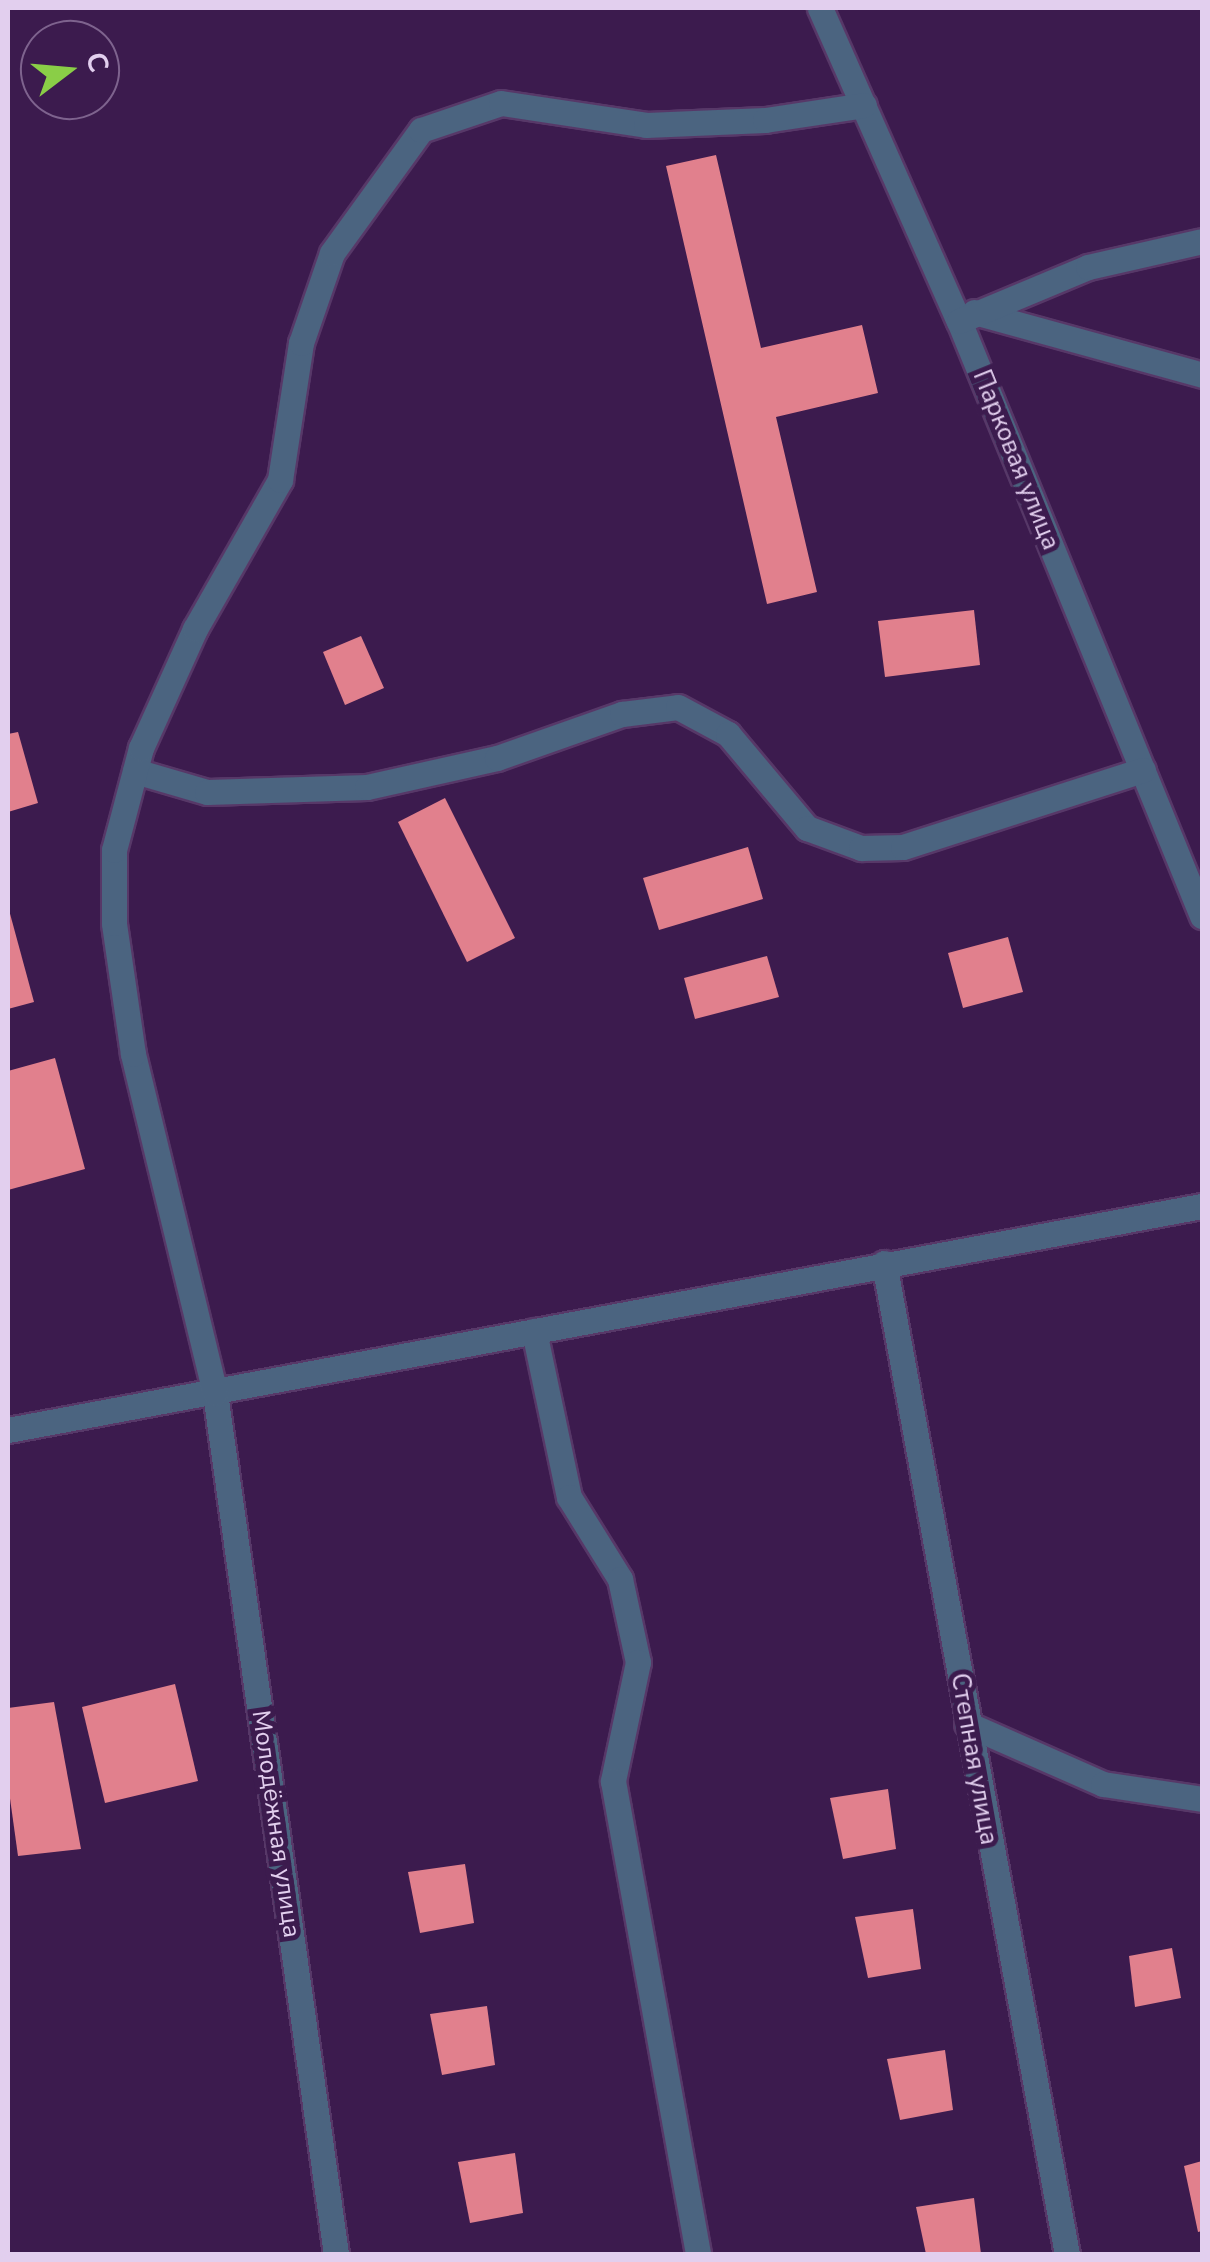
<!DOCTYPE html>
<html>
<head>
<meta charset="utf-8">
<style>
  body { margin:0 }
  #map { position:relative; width:1210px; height:2262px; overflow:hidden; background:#3c1b4e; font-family:"Nunito Sans",sans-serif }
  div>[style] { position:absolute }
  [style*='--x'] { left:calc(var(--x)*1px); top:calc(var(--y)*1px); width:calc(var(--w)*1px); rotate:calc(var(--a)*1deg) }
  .building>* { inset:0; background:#e1808d }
  .roads { filter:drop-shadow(2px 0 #573868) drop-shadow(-2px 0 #573868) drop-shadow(0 2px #573868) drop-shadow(0 -2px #573868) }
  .minor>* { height:25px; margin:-12.5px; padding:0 12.5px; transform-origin:12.5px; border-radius:12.5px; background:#4b6480 }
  span { translate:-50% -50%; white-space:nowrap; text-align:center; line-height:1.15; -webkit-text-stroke:10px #3c1b4e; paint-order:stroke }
  .street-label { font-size:25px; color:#e2cfee }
  .frame { position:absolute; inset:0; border:10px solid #e2cfee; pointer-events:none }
  .north { position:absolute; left:20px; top:20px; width:100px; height:100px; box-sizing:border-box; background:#3c1b4e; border:2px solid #7e638e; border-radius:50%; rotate:74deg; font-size:28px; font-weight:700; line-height:40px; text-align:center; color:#e2cfee }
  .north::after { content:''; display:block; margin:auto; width:35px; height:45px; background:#8ace47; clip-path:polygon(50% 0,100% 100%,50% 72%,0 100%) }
</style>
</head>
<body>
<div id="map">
  <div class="building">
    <div style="clip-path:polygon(716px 155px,761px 348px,862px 325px,878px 393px,776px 417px,817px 592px,767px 604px,666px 166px)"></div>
    <div style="clip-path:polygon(974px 610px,980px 665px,885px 677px,878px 621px)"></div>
    <div style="clip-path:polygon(361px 636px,384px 688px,345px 705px,323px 652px)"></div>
    <div style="clip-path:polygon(18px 732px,38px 803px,8px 812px,8px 734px)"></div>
    <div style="clip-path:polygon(445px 798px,515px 938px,467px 962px,398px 822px)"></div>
    <div style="clip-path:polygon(748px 847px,763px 899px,659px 930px,643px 878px)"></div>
    <div style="clip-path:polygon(9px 910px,34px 1002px,8px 1009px,8px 911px)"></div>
    <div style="clip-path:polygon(1008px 937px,1023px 992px,963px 1008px,948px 953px)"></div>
    <div style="clip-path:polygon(767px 956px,779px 997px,695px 1019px,684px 978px)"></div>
    <div style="clip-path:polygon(55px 1058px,85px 1169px,8px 1190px,8px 1071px)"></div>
    <div style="clip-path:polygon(175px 1684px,198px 1781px,105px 1803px,82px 1707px)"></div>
    <div style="clip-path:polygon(54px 1702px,81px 1849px,18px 1856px,8px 1784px,8px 1708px)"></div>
    <div style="clip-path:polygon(888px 1789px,896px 1849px,843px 1859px,830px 1798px)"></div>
    <div style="clip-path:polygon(465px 1864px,474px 1923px,420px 1933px,408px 1872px)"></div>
    <div style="clip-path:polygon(913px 1909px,921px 1969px,868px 1978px,855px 1917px)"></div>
    <div style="clip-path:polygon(1172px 1948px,1181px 1998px,1135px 2007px,1129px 1956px)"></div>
    <div style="clip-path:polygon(487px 2006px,495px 2065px,442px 2075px,430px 2014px)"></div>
    <div style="clip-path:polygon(945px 2050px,953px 2110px,900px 2120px,887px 2059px)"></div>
    <div style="clip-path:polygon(515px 2153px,523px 2213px,470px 2223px,458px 2162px)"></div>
    <div style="clip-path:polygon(1202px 2161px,1202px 2231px,1198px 2232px,1184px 2166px)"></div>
    <div style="clip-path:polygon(974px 2198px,981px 2254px,926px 2254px,916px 2207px)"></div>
  </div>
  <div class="roads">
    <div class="minor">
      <div style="--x:820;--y:8;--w:342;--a:66.1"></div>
      <div style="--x:959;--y:321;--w:643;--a:67.78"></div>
      <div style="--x:974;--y:312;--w:237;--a:15.4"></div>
      <div style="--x:959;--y:321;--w:140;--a:-22.7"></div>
      <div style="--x:1088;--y:267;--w:117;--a:-12.8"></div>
      <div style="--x:135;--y:771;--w:75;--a:16.3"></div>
      <div style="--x:207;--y:792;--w:160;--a:-1.8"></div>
      <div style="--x:367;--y:787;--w:133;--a:-12.6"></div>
      <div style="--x:497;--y:758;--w:133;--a:-19.4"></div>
      <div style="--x:622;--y:714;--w:56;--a:-7.1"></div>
      <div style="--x:678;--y:707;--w:57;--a:28.4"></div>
      <div style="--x:728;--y:734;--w:123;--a:50"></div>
      <div style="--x:807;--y:828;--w:58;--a:20.3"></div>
      <div style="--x:861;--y:848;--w:42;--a:-1.4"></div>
      <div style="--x:903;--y:847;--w:252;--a:-17.8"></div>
      <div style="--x:884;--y:1263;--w:1008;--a:79.54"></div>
      <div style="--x:534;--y:1331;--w:170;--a:78.1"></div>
      <div style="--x:569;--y:1497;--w:97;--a:58.1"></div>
      <div style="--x:620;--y:1579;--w:85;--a:77.8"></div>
      <div style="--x:638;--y:1662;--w:122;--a:101.9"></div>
      <div style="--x:613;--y:1781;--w:481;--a:79.8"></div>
      <div style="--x:8;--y:1430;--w:1215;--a:-10.63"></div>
      <div style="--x:967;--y:1724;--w:149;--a:23.8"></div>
      <div style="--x:1103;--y:1784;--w:100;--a:8.6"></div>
      <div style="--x:336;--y:2254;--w:869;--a:-98"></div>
      <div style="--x:215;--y:1393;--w:349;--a:-103.6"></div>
      <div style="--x:133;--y:1054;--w:132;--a:-98.3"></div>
      <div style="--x:114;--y:923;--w:73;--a:-90"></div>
      <div style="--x:114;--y:850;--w:106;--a:-75.2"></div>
      <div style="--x:141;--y:748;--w:131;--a:-65.6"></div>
      <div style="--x:195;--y:629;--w:172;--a:-60.3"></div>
      <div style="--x:280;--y:480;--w:139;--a:-81.3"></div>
      <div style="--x:301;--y:343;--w:95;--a:-71"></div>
      <div style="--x:332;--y:253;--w:152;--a:-54.1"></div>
      <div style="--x:421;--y:130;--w:84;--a:-18.6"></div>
      <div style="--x:501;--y:103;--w:147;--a:8.6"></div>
      <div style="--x:646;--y:125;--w:119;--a:-2.4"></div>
      <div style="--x:765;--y:120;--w:100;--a:-8.6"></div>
    </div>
  </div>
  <div class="street-label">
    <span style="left:1016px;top:460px;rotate:68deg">Парковая улица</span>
    <span style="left:974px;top:1759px;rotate:80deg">Степная улица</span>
    <span style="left:276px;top:1824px;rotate:82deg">Молодёжная улица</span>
  </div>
  <div class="frame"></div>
  <div class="north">С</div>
</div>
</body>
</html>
